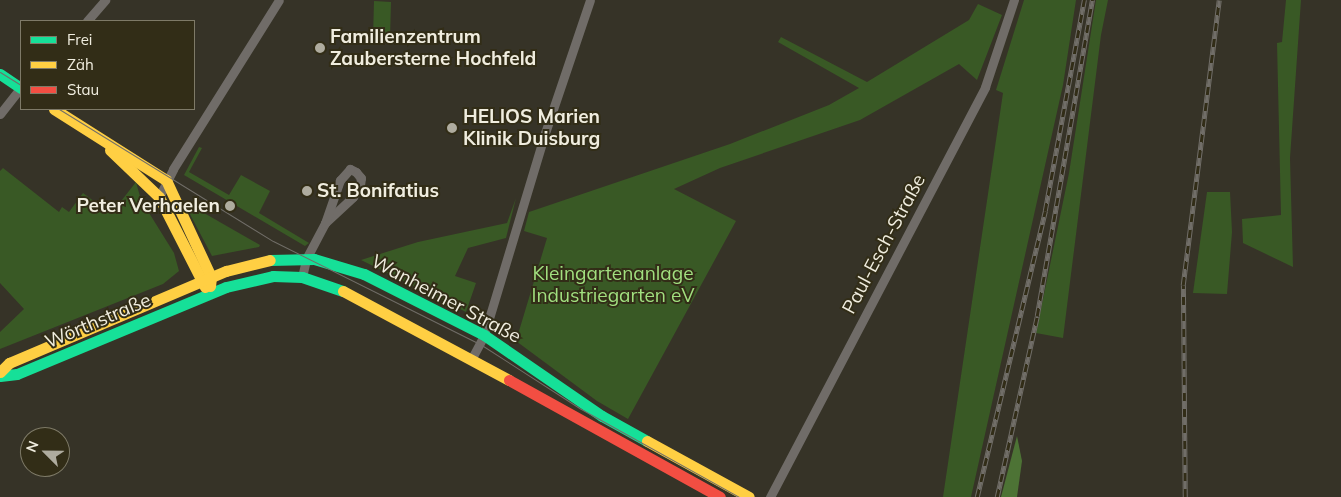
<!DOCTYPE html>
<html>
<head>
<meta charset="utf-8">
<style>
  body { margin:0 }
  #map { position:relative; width:1341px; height:497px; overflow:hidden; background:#363327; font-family:Mulish,sans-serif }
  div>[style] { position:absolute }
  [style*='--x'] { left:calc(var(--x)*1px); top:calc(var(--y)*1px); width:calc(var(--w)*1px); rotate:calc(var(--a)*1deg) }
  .green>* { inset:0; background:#395925 }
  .forest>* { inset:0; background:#4d7335 }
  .street>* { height:9px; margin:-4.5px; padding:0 4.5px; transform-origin:4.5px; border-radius:4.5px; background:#706c68 }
  .fast>* { height:11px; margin:-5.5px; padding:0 5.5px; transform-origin:5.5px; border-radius:5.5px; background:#16e098 }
  .slow>* { height:11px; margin:-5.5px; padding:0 5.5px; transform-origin:5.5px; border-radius:5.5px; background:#ffcf43 }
  .jam>* { height:11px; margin:-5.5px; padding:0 5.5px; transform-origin:5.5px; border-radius:5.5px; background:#f24e42 }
  .tram>* { height:1px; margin:-0.5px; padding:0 0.5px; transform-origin:0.5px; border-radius:0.5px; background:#716e68 }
  .rail>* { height:4.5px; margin-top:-2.25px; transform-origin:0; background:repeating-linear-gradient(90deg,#322d17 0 8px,#716e68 0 16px); box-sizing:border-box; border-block:1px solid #716e68 }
  .dots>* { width:14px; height:14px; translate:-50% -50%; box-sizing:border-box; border:2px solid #322d17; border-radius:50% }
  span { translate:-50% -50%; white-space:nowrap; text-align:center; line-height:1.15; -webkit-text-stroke:4px #322d17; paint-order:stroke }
  .poi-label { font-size:19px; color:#f0eddf; font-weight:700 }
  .left { translate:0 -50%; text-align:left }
  .right { translate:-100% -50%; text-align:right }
  .street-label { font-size:19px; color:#f0eddf }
  .park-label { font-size:19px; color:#a1df7f }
  .legend { position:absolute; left:20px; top:20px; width:175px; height:90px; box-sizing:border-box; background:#322d17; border:1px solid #7e7a67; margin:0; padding:6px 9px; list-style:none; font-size:15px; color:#f0eddf }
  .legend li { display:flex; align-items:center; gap:10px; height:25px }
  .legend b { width:25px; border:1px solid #7e7a67 }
  .north { position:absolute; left:20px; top:427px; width:50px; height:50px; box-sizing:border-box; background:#322d17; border:1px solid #7e7a67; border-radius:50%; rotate:293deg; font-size:14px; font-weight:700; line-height:20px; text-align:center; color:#f0eddf }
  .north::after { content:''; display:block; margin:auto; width:18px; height:22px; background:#afac9f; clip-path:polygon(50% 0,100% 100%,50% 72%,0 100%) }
</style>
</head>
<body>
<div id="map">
  <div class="green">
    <div style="clip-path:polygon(1024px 0,1076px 0,1063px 85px,971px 497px,943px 497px,1003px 93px,996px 90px)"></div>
    <div style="clip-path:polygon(1096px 0,1108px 0,1101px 35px,1063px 338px,1036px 333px,1069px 173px)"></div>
    <div style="clip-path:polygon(1286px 0,1301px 0,1290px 158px,1293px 267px,1243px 243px,1242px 219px,1281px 215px,1277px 43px,1282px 42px)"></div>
    <div style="clip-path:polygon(374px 1px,391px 2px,390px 38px,373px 38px)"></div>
    <div style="clip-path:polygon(978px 4px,1002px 15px,977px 80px,959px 64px,860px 120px,720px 168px,674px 189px,736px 221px,628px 419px,597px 401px,516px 341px,547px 238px,524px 231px,529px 212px,730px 144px,829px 105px,859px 88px,778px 42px,781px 37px,867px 82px,969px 20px)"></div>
    <div style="clip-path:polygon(199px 147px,202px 148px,189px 172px,229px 195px,241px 175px,270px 191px,259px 213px,309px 243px,305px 246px,184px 175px)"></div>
    <div style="clip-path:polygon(3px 168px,59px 212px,62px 207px,69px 212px,83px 193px,111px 214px,136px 182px,141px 200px,174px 253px,179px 271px,163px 284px,0 349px,0 332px,24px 309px,0 283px,0 171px)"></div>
    <div style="clip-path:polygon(1207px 192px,1230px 192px,1232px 232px,1227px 294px,1193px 293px)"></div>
    <div style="clip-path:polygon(516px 198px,506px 238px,468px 248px,455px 276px,476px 283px,466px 312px,361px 260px,418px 242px,507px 223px)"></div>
    <div style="clip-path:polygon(183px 201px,260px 245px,259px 247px,212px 256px)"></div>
  </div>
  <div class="forest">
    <div style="clip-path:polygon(1017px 436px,1022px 461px,1017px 497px,1001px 497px)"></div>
  </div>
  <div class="street">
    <div style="--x:87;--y:21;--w:28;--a:-49"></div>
    <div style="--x:0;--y:114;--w:34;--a:-52"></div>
    <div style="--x:159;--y:197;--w:31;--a:-63"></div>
    <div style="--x:173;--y:169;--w:199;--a:-57.9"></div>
    <div style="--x:302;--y:277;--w:18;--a:-77"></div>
    <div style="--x:306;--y:259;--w:41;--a:-62.2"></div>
    <div style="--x:325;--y:223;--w:38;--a:-43"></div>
    <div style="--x:353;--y:197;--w:14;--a:-60"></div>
    <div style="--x:360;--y:185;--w:7;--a:-82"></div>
    <div style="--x:361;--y:178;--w:8;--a:-130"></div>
    <div style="--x:356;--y:172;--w:7;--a:-153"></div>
    <div style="--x:350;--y:169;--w:15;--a:132"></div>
    <div style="--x:340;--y:180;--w:46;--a:109.2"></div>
    <div style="--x:472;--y:358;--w:26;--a:-62"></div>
    <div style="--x:484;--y:335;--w:211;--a:-73.2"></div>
    <div style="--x:545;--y:133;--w:140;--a:-71.3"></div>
    <div style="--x:770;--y:497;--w:463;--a:-62.3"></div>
    <div style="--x:985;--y:87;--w:92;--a:-71.6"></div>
  </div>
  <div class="fast">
    <div style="--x:0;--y:74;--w:25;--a:34"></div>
    <div style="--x:270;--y:260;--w:44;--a:-1.3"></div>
    <div style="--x:314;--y:259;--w:52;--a:16.7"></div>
    <div style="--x:364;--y:274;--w:135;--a:26.9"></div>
    <div style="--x:484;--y:335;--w:143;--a:34.5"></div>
    <div style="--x:602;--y:416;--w:51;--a:29.1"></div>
    <div style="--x:0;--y:376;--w:17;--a:-7"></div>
    <div style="--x:17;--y:374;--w:226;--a:-22.6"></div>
    <div style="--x:226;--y:287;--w:48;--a:-13.2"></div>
    <div style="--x:273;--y:276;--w:29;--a:2"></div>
    <div style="--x:302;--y:277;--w:43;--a:18.9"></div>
  </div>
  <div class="slow">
    <div style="--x:54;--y:109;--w:133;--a:32.4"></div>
    <div style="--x:166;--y:180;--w:107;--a:65.1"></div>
    <div style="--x:211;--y:277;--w:9;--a:96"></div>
    <div style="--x:110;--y:150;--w:68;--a:43.8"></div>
    <div style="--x:159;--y:197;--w:101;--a:62.9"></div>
    <div style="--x:343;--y:291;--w:188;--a:28.2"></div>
    <div style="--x:0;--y:372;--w:13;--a:-45"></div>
    <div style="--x:9;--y:363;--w:236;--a:-23"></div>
    <div style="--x:226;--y:271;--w:45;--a:-14"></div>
    <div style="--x:647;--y:441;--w:116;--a:28.8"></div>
  </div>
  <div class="jam">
    <div style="--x:509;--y:380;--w:241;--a:29"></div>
  </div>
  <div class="tram">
    <div style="--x:0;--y:72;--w:25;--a:32"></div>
    <div style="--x:59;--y:109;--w:251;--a:31.7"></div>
    <div style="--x:273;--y:241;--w:231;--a:26.5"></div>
    <div style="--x:480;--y:344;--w:120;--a:32.8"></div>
    <div style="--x:581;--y:409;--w:181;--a:29.1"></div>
  </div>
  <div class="rail">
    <div style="--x:977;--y:497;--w:294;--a:-76.6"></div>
    <div style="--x:1045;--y:211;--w:215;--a:-79.5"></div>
    <div style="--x:997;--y:497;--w:185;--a:-77.5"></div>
    <div style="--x:1037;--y:316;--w:321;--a:-80.1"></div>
    <div style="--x:1185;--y:497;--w:212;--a:-90.5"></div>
    <div style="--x:1183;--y:285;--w:287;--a:-82.8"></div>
  </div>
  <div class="dots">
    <div style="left:320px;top:48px;background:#afac9f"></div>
    <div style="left:452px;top:128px;background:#afac9f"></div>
    <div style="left:307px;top:191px;background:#afac9f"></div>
    <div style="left:230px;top:206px;background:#afac9f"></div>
  </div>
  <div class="poi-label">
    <span class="left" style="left:330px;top:48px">Familienzentrum<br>Zaubersterne Hochfeld</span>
    <span class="left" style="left:463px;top:128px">HELIOS Marien<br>Klinik Duisburg</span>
    <span class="left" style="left:317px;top:191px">St. Bonifatius</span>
    <span class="right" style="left:220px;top:206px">Peter Verhaelen</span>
  </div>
  <div class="street-label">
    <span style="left:884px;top:244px;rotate:-62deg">Paul-Esch-Straße</span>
    <span style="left:446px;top:299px;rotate:28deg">Wanheimer Straße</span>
    <span style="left:98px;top:321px;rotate:-23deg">Wörthstraße</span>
  </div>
  <div class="park-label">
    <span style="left:613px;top:285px">Kleingartenanlage<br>Industriegarten eV</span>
  </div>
  <ul class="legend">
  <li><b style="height:6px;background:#16e098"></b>Frei</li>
  <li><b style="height:6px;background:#ffcf43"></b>Zäh</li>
  <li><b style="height:6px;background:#f24e42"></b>Stau</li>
  </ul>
  <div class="north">N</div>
</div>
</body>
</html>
